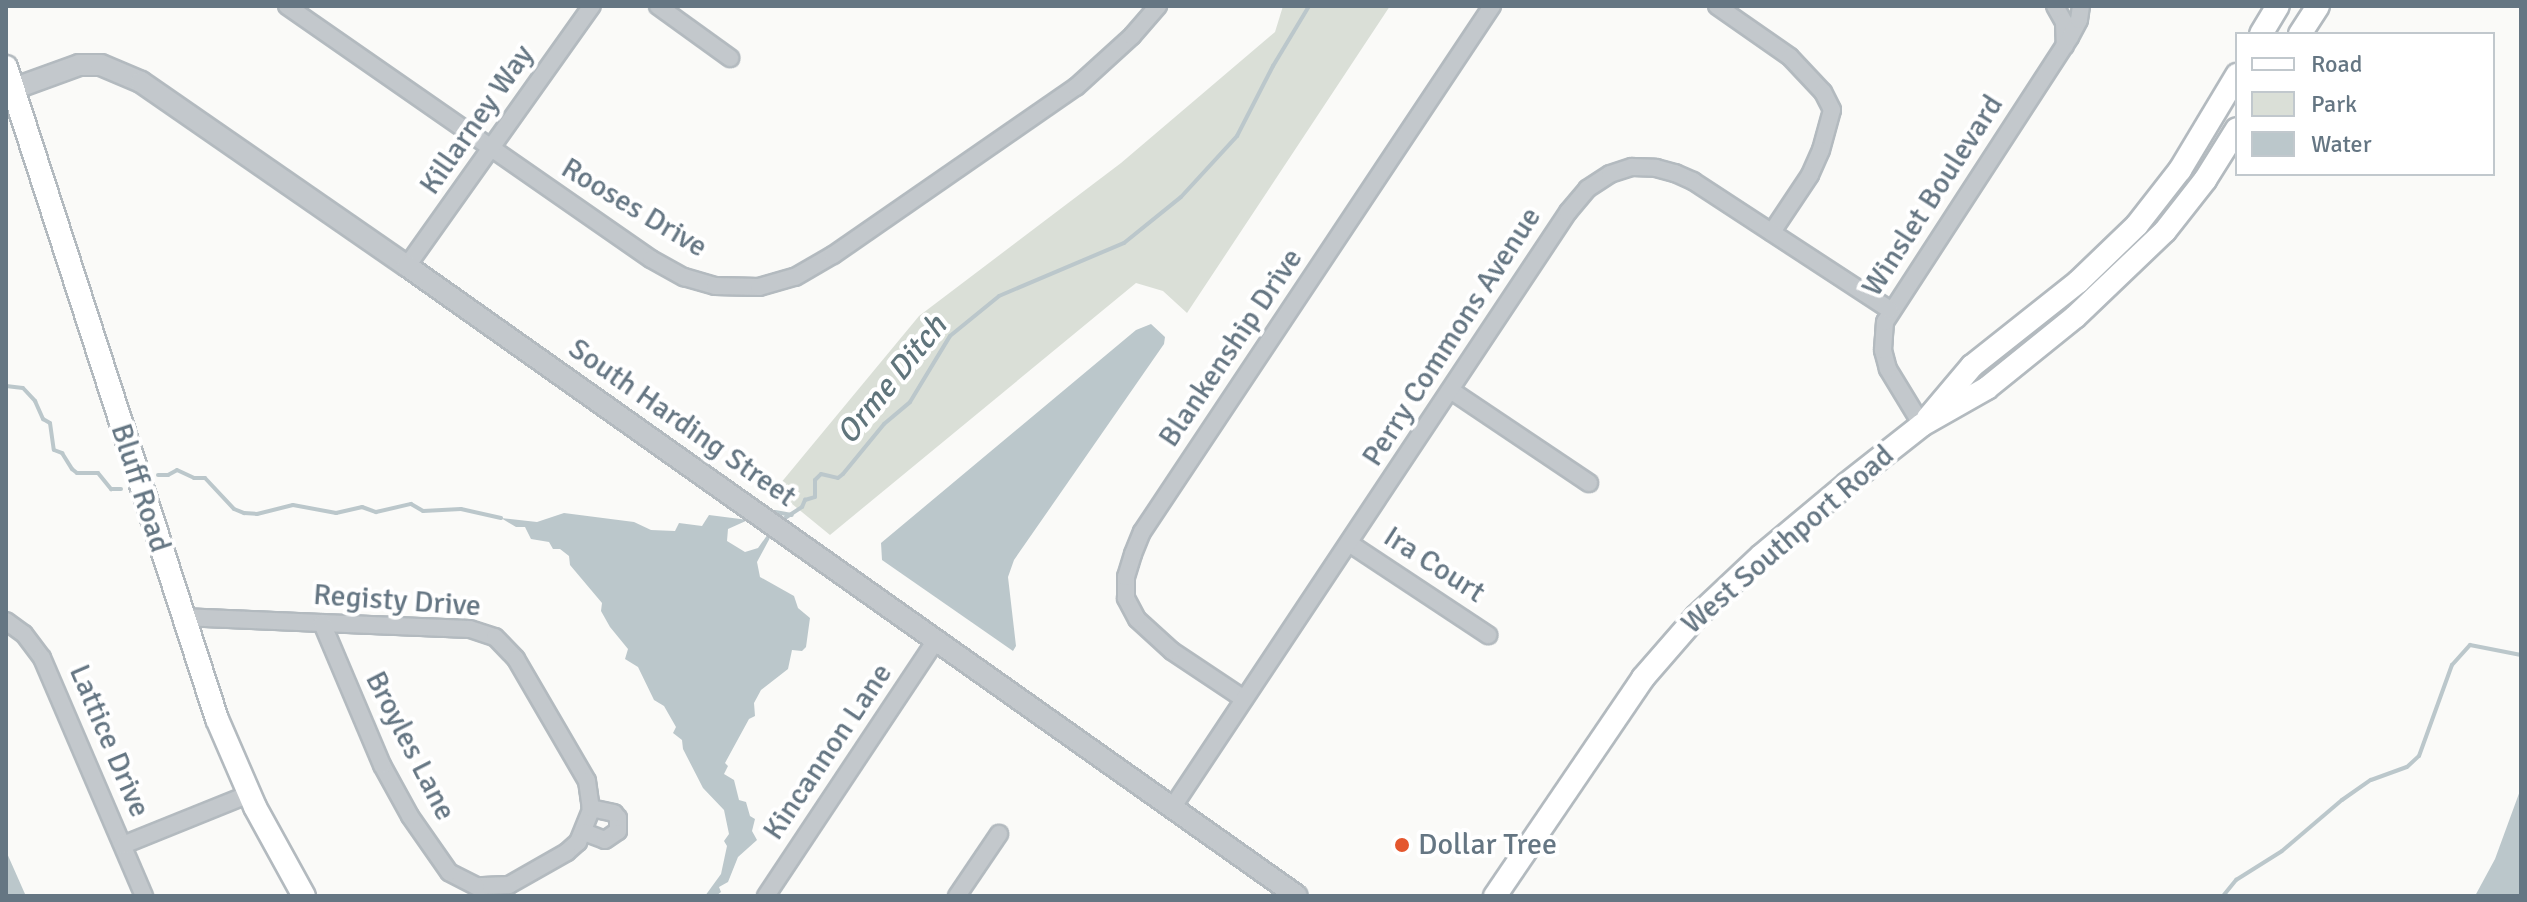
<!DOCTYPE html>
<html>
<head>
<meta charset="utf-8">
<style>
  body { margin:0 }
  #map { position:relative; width:2527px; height:902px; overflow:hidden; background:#fafaf8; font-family:Signika,sans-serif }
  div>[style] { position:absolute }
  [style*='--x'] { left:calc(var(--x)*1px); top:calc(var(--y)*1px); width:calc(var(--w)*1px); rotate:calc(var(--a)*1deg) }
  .green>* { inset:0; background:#dadfd7 }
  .water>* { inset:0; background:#bbc7cb }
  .stream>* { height:4px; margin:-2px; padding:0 2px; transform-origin:2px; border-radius:2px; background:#bbc7cb }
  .roads { filter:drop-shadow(2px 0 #b3babf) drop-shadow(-2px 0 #b3babf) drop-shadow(0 2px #b3babf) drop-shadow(0 -2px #b3babf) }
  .minor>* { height:16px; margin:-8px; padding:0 8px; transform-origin:8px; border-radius:8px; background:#c3c8cc }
  .tertiary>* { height:20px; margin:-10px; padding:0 10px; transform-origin:10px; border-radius:10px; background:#c3c8cc }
  .secondary>* { height:22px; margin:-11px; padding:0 11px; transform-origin:11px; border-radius:11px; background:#fff }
  .dots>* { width:22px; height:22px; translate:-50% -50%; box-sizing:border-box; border:4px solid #fff; border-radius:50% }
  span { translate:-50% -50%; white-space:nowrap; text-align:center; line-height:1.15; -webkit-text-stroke:8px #fff; paint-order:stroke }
  .street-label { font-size:30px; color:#657683 }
  .poi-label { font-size:30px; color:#657683 }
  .left { translate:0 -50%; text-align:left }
  .water-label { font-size:32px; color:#60757c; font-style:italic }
  .frame { position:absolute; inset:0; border:8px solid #657683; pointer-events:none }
  .legend { position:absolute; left:2235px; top:32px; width:260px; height:144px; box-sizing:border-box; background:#fff; border:2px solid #c1c8cd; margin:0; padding:10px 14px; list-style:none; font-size:24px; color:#657683 }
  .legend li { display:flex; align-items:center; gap:16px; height:40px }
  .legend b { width:40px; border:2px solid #c1c8cd }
</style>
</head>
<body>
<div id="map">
  <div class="green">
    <div style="clip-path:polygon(1283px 6px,1390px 6px,1187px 313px,1163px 291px,1136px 283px,830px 535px,775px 490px,919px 316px,1121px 163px,1275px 32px)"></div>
  </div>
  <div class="water">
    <div style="clip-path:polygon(1151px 324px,1165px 337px,1164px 344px,1014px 560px,1008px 577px,1016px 646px,1013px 651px,882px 560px,881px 543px,1136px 330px)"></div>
    <div style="clip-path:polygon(564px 513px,634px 522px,651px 530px,675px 531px,679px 523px,702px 526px,709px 515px,748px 520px,728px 529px,727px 541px,745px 552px,758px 548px,768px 534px,771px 536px,757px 562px,760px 577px,794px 596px,798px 608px,810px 618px,806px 647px,802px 651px,792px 650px,788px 669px,761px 690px,754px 703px,755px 716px,749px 719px,725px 763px,728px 766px,724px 774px,734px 780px,739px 800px,746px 802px,750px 816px,755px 819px,752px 831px,757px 840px,738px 857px,728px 882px,719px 887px,721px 892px,716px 896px,705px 896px,721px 874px,727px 846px,724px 841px,729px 834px,724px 810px,703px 788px,683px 749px,682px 740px,673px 733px,676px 727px,664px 706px,654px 700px,638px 667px,625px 659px,628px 649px,610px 627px,601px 611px,602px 603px,570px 565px,569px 556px,560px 549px,553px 549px,549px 542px,531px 539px,525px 527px,516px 527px,501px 518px,537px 522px)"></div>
    <div style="clip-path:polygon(2521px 788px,2521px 896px,2475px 896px,2495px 859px)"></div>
    <div style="clip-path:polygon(6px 851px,25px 894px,26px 896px,6px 896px)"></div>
  </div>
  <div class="stream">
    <div style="--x:6;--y:386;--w:17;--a:7"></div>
    <div style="--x:23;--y:388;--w:18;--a:47"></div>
    <div style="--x:35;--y:401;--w:20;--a:66"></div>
    <div style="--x:43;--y:419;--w:8;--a:30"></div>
    <div style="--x:50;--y:423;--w:27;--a:82"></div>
    <div style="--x:54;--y:450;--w:9;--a:21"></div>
    <div style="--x:62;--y:453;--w:19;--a:58"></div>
    <div style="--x:72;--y:469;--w:6;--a:39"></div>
    <div style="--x:77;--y:473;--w:21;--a:0"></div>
    <div style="--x:98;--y:473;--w:21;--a:51"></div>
    <div style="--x:111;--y:489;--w:10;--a:0"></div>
    <div style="--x:158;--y:475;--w:10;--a:0"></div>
    <div style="--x:168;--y:475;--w:10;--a:-29"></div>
    <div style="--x:177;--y:470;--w:19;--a:25"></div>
    <div style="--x:194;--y:478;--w:11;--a:0"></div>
    <div style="--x:205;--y:478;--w:42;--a:46.9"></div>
    <div style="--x:234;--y:509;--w:11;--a:22"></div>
    <div style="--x:244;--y:513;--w:13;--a:4"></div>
    <div style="--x:257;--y:514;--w:37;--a:-14"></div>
    <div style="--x:293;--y:505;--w:44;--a:10.5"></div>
    <div style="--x:336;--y:513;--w:27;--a:-13"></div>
    <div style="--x:362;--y:507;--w:15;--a:20"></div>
    <div style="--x:376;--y:512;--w:36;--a:-13"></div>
    <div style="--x:411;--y:504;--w:14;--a:30"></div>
    <div style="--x:423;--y:511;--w:38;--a:-3"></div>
    <div style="--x:461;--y:509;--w:41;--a:12.7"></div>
    <div style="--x:775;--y:512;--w:17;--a:10"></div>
    <div style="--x:782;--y:520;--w:24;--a:-33"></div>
    <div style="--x:802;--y:507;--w:8;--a:-67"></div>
    <div style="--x:805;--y:500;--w:10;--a:-17"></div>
    <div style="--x:815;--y:497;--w:17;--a:-90"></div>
    <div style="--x:815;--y:480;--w:8;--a:-45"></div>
    <div style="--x:821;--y:474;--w:17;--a:13"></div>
    <div style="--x:838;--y:478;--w:6;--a:-39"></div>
    <div style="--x:843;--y:474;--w:65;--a:-50.6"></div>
    <div style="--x:884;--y:424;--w:34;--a:-40"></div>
    <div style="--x:910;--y:402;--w:77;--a:-58.8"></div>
    <div style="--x:950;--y:336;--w:63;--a:-39.2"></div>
    <div style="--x:999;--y:296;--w:136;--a:-23"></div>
    <div style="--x:1124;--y:243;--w:73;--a:-38.9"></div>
    <div style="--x:1181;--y:197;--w:83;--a:-47.4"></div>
    <div style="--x:1237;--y:136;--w:79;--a:-62.8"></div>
    <div style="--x:1273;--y:66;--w:70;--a:-59"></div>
    <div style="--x:2223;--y:896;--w:21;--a:-51"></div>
    <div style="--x:2236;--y:880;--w:54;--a:-32.2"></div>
    <div style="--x:2282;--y:851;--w:79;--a:-40.4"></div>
    <div style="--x:2342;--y:800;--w:35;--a:-35"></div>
    <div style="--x:2371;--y:780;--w:38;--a:-20"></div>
    <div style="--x:2407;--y:767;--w:16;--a:-43"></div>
    <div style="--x:2419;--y:756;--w:97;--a:-70.1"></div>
    <div style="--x:2452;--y:665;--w:27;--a:-48"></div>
    <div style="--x:2470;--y:645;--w:52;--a:11.1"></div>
  </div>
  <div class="roads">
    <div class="minor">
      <div style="--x:287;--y:6;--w:443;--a:34.8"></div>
      <div style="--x:651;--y:259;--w:38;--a:29"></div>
      <div style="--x:684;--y:277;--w:32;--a:16"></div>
      <div style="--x:715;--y:286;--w:44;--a:1.3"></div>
      <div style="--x:759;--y:287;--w:37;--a:-16"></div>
      <div style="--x:795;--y:277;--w:44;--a:-30.1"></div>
      <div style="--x:833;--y:255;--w:295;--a:-34.7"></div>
      <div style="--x:1076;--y:87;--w:76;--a:-42.3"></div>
      <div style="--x:1132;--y:36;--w:40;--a:-49"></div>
      <div style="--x:658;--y:6;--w:89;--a:35.8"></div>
      <div style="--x:1717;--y:6;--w:89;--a:34.9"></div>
      <div style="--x:1790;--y:57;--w:48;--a:46.7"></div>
      <div style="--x:1823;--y:92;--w:20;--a:63"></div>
      <div style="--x:1832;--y:110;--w:41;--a:105.4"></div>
      <div style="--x:1821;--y:150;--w:27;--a:114"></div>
      <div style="--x:1810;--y:175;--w:69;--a:123.7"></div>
      <div style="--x:2055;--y:6;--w:18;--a:61"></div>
      <div style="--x:2064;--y:22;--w:24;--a:88"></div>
      <div style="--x:407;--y:266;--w:319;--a:-54.6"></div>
      <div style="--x:1452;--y:391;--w:165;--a:33.9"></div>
      <div style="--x:1922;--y:425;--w:66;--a:-121.3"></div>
      <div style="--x:1888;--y:369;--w:20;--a:-105"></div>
      <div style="--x:1883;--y:350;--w:28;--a:-86"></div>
      <div style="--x:1885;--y:322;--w:340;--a:-57"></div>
      <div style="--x:2070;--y:37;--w:19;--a:-62"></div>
      <div style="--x:2079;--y:20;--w:14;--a:-82"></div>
      <div style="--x:1349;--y:543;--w:167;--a:33.5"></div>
      <div style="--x:181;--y:617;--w:141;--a:2.4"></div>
      <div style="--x:322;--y:623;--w:148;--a:2.3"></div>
      <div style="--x:470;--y:629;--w:26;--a:18"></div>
      <div style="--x:495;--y:637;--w:30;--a:46"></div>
      <div style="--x:516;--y:659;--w:141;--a:59.8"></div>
      <div style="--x:587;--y:781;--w:29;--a:82"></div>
      <div style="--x:591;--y:810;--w:35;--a:112"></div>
      <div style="--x:578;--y:842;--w:15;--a:138"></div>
      <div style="--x:567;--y:852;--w:67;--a:150.4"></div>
      <div style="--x:509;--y:885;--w:33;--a:178"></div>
      <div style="--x:476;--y:886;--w:30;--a:-153"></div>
      <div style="--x:449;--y:872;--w:68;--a:-124.9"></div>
      <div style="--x:410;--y:816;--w:58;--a:-118.8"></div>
      <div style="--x:382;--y:765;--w:154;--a:-112.9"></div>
      <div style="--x:6;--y:621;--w:22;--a:36"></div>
      <div style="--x:24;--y:634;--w:30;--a:53"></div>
      <div style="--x:42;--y:658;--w:259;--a:66.8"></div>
      <div style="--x:1244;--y:699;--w:87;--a:-146.3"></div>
      <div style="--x:1172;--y:651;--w:47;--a:-137.6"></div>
      <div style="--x:1137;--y:619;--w:24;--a:-118"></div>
      <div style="--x:1126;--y:598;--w:21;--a:-90"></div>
      <div style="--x:1126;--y:577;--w:24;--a:-73"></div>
      <div style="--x:1133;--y:554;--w:24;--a:-68"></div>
      <div style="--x:1142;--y:532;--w:632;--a:-56.36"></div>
      <div style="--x:1172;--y:808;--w:716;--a:-56.4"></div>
      <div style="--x:1568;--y:212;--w:30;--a:-50"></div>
      <div style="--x:1587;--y:189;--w:27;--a:-33"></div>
      <div style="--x:1610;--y:174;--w:23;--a:-18"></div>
      <div style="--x:1632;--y:167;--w:24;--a:2"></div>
      <div style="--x:1656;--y:168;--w:20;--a:15"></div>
      <div style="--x:1675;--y:173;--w:20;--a:24"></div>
      <div style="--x:1693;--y:181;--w:235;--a:33.2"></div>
      <div style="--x:584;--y:832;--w:22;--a:21"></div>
      <div style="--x:605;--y:840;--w:16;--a:-35"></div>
      <div style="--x:618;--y:831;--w:13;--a:-90"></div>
      <div style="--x:618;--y:818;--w:6;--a:-129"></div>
      <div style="--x:614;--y:813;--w:24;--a:-168"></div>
      <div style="--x:123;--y:845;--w:136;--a:-22"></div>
      <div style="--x:766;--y:896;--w:307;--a:-56.4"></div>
      <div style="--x:957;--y:896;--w:75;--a:-55.9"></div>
    </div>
    <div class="tertiary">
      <div style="--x:13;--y:89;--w:70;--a:-20"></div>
      <div style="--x:79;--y:65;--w:22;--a:0"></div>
      <div style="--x:101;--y:65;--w:43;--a:23"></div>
      <div style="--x:141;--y:82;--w:323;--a:34.7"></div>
      <div style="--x:407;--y:266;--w:1090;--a:35.29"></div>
    </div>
    <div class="secondary">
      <div style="--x:2261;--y:34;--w:33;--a:-59"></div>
      <div style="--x:2300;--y:34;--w:33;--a:-57"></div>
      <div style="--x:6;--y:67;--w:685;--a:72.07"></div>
      <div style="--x:217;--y:719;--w:96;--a:66.6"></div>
      <div style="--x:255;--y:807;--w:102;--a:61.2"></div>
      <div style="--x:1928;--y:418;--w:68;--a:-49.8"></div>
      <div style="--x:1972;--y:366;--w:135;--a:-38.4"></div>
      <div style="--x:2078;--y:282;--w:82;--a:-44"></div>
      <div style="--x:2137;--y:225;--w:70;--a:-52"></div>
      <div style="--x:2180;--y:170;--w:111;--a:-59"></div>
      <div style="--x:1495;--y:896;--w:263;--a:-55.8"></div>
      <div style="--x:1643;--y:678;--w:81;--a:-49"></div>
      <div style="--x:1696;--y:617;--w:89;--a:-43.2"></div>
      <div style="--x:1761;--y:556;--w:112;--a:-39.9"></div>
      <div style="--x:1847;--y:484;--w:95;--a:-38.2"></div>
      <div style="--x:1922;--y:425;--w:75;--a:-29.6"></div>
      <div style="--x:1987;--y:388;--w:113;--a:-38.9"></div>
      <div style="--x:2075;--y:317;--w:124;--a:-43.7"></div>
      <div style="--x:2165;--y:231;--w:65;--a:-51.9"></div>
      <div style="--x:2205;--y:180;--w:60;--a:-57.9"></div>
    </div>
  </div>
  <div class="dots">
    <div style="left:1402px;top:845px;background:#e4572e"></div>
  </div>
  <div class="street-label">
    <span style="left:477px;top:120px;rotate:-55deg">Killarney Way</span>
    <span style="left:1933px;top:196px;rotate:-57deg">Winslet Boulevard</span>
    <span style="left:634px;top:208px;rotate:31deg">Rooses Drive</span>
    <span style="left:1452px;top:337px;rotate:-57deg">Perry Commons Avenue</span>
    <span style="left:1231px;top:348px;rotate:-56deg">Blankenship Drive</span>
    <span style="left:682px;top:423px;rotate:35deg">South Harding Street</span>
    <span style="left:140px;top:488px;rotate:72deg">Bluff Road</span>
    <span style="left:1788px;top:540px;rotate:-41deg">West Southport Road</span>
    <span style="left:1434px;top:565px;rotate:33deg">Ira Court</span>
    <span style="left:397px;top:601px;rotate:4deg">Registy Drive</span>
    <span style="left:109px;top:741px;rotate:67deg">Lattice Drive</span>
    <span style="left:410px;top:746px;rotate:63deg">Broyles Lane</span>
    <span style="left:828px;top:752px;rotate:-56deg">Kincannon Lane</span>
  </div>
  <div class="poi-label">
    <span class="left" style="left:1418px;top:845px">Dollar Tree</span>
  </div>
  <div class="water-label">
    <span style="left:892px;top:380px;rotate:-51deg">Orme Ditch</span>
  </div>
  <div class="frame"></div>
  <ul class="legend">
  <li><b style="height:10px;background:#fff"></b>Road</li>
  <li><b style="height:22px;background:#dadfd7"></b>Park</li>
  <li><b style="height:22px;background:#bbc7cb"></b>Water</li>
  </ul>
</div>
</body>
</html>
